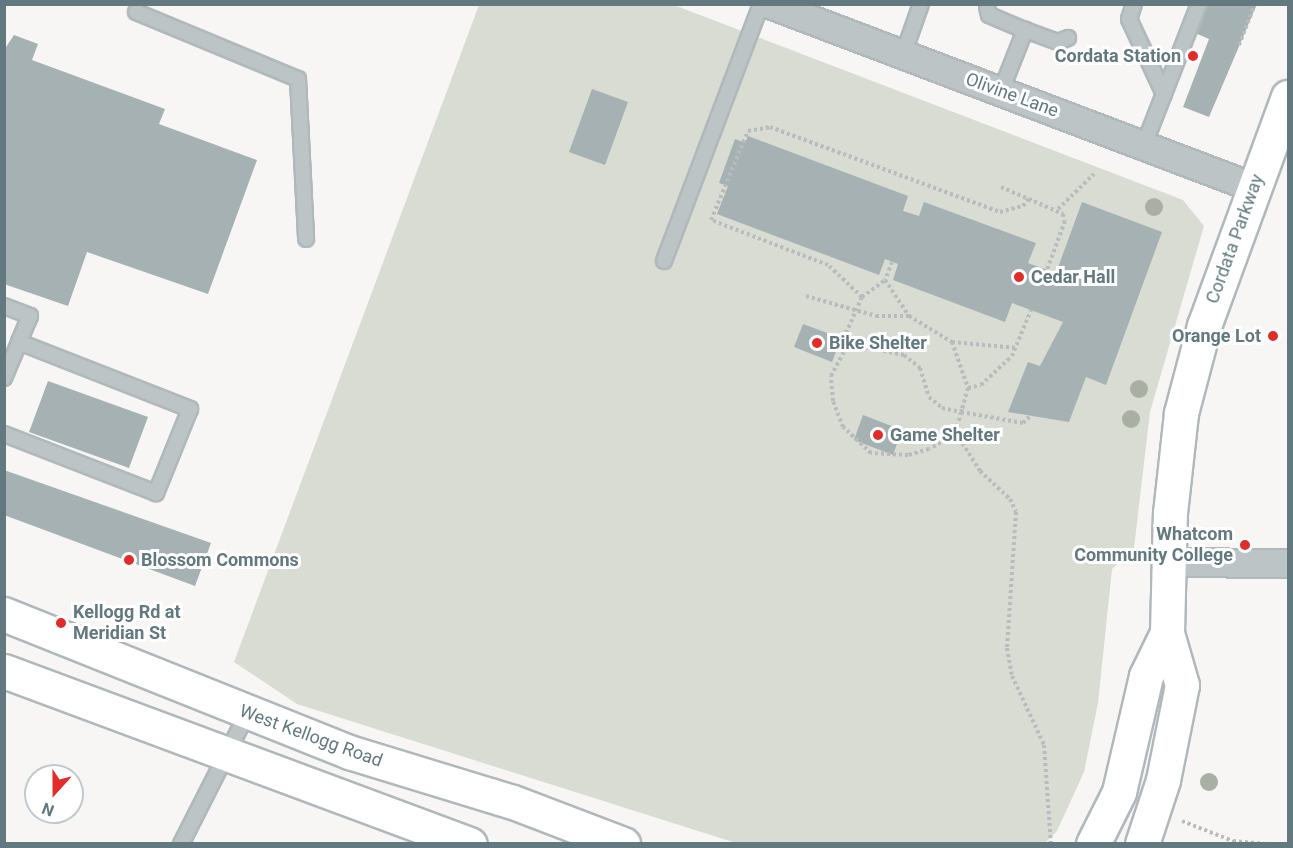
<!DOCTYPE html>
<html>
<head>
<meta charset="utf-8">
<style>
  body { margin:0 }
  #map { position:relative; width:1293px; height:848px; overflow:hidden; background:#f7f6f4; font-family:Roboto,sans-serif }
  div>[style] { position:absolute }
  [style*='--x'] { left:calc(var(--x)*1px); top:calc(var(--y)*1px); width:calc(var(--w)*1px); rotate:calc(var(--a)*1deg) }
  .green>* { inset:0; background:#d8dcd3 }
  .building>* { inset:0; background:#a5b1b3 }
  .path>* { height:4px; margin-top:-2px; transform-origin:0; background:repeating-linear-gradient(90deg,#b8bcbe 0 3px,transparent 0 6px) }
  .roads { filter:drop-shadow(2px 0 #b0b8bb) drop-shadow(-2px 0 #b0b8bb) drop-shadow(0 2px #b0b8bb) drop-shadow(0 -2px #b0b8bb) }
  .lane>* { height:14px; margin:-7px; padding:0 7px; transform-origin:7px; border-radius:7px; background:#bdc4c6 }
  .street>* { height:27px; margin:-13.5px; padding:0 13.5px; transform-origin:13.5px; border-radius:13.5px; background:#bdc4c6 }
  .secondary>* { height:33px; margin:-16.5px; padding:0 16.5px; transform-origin:16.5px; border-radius:16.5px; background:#fff }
  .trees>* { width:18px; height:18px; margin:-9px; border-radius:50%; background:#a9b0a3 }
  .dots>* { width:16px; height:16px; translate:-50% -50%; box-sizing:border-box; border:3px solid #fff; border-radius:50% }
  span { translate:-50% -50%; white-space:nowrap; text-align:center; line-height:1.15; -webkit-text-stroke:6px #fff; paint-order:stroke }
  .poi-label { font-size:18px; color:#62797f; font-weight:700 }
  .right { translate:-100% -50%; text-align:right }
  .left { translate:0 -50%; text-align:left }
  .street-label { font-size:18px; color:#62797f }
  .frame { position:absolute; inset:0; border:6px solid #62797f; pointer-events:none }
  .north { position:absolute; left:24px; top:764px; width:60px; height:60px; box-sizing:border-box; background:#fff; border:2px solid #c0c9cc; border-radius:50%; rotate:201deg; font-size:16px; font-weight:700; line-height:24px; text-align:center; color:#62797f }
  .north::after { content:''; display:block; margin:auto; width:21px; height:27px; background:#e22c29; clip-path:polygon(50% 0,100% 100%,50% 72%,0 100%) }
</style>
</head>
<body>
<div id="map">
  <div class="green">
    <div style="clip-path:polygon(479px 5px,674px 5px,1183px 200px,1204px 226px,1150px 412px,1134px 548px,1112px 569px,1098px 703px,1084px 772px,1057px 831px,1045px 843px,736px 843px,297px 704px,234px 662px)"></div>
  </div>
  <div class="building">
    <div style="clip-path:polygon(1207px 4px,1257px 4px,1209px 117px,1183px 107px,1209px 39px,1195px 33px)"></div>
    <div style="clip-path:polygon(14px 35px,38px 44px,32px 60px,165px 109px,159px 124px,257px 160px,208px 294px,87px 252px,68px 306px,4px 284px,4px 50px)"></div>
    <div style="clip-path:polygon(592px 89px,628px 102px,605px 165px,569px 152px)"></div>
    <div style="clip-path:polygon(748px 136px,908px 196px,903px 211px,919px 216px,924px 202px,1036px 243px,1028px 263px,1056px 273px,1082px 202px,1162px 232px,1106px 385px,1086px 377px,1069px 422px,1008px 412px,1028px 362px,1040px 366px,1063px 322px,1012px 303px,1005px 322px,893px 280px,898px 264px,885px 259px,879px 275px,717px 214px,728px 186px,719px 183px,735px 139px,745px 143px)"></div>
    <div style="clip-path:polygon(803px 324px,841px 338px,832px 362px,794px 347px)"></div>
    <div style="clip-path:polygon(48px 381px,148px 417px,129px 468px,29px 432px)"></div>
    <div style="clip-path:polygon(863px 415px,902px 430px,893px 455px,854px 440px)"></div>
    <div style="clip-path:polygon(4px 470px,211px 543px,195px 586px,4px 515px)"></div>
  </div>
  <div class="path">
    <div style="--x:1239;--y:45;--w:44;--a:-68.7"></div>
    <div style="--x:1001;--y:187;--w:68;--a:23.5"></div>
    <div style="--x:1063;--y:214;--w:7;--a:74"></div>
    <div style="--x:1065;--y:221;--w:52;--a:110.2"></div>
    <div style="--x:1058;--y:209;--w:50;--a:-44.2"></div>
    <div style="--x:892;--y:262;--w:19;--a:111"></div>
    <div style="--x:885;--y:280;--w:43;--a:56.3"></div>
    <div style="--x:806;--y:296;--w:73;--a:15.9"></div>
    <div style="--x:876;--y:316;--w:33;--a:0"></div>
    <div style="--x:909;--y:316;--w:50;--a:31.2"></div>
    <div style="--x:952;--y:342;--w:49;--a:70.8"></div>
    <div style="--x:968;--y:388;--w:22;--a:106"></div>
    <div style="--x:962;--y:409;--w:3;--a:108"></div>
    <div style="--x:961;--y:412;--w:22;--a:103"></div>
    <div style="--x:956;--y:433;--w:31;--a:149"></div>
    <div style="--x:929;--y:449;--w:22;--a:164"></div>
    <div style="--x:908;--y:455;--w:37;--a:-177"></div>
    <div style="--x:871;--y:453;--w:38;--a:-137"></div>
    <div style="--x:843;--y:427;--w:28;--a:-111"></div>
    <div style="--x:833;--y:401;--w:25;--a:-95"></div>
    <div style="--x:831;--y:376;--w:36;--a:-62"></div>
    <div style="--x:848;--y:344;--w:57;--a:11.1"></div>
    <div style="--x:904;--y:355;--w:21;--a:39"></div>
    <div style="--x:920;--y:368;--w:30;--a:73"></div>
    <div style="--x:929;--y:397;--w:17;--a:40"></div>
    <div style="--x:942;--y:408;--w:19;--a:12"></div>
    <div style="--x:961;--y:412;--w:63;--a:10.1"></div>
    <div style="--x:1023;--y:423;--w:11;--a:-45"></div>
    <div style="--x:862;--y:297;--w:47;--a:-136.7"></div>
    <div style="--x:828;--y:265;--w:125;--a:-159"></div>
    <div style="--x:711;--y:220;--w:96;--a:-67.4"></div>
    <div style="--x:748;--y:131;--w:22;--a:-10"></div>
    <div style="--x:770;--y:127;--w:245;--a:20.3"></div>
    <div style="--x:1000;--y:212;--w:24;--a:-15"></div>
    <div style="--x:1023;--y:206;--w:10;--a:-53"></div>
    <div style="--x:952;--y:342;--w:65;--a:5.3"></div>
    <div style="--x:848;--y:344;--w:11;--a:-100"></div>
    <div style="--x:846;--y:333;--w:39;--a:-66"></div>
    <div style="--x:862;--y:297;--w:29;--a:-36"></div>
    <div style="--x:968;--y:388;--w:13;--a:-13"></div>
    <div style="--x:981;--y:385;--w:42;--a:-43.1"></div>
    <div style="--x:1012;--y:356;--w:50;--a:-67.6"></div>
    <div style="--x:956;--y:433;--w:45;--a:57.7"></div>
    <div style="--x:980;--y:471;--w:41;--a:43"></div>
    <div style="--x:1010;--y:499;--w:14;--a:65"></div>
    <div style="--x:1016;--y:512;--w:136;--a:93.8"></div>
    <div style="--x:1007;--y:648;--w:28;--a:80"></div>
    <div style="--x:1012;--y:676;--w:76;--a:65.1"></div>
    <div style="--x:1044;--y:745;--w:99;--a:86"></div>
    <div style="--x:1182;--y:821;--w:55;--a:21.4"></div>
    <div style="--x:1233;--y:841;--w:36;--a:5"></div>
  </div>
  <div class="roads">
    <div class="lane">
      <div style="--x:1134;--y:4;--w:16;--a:108"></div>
      <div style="--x:1129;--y:19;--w:83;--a:65"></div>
      <div style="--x:987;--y:7;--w:8;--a:76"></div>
      <div style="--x:989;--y:15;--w:39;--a:23"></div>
      <div style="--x:1025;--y:30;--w:35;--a:20"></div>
      <div style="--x:1058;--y:42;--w:11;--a:-22"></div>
      <div style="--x:136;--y:12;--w:175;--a:22.5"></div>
      <div style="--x:298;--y:79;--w:160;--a:87.1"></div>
      <div style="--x:903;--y:55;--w:54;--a:-70.6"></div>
      <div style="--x:1001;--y:91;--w:66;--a:-68.5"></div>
      <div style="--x:1144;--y:145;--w:151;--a:-68.7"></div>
      <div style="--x:664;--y:261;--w:275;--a:-69.3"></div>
      <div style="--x:4;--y:306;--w:28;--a:21"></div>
      <div style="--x:30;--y:316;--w:28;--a:113"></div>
      <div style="--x:19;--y:342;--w:184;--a:21.4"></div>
      <div style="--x:190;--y:409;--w:91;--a:112"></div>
      <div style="--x:156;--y:493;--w:163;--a:-158.8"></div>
      <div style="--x:4;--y:378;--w:39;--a:-67"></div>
      <div style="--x:181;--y:844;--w:146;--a:-63.1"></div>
    </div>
    <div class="street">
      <div style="--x:770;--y:4;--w:517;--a:20.75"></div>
      <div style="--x:1169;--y:562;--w:119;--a:0.5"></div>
    </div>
    <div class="secondary">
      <div style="--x:4;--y:614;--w:372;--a:21.8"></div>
      <div style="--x:349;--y:752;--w:171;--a:17"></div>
      <div style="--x:513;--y:802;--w:118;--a:20.9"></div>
      <div style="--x:4;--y:671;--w:497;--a:20.4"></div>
      <div style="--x:1093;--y:844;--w:58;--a:-63.4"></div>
      <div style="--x:1119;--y:792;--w:119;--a:-76.9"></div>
      <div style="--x:1146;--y:676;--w:48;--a:-64"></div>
      <div style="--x:1142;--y:844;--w:67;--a:-71.8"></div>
      <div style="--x:1163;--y:780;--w:97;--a:-78.7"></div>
      <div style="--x:1182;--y:685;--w:54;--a:-106.1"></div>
      <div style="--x:1167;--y:633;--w:120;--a:-88.6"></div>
      <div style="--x:1170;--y:513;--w:101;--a:-83.7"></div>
      <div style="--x:1181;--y:413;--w:90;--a:-75.2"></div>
      <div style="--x:1204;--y:326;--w:244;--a:-69.9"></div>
    </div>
  </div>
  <div class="trees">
    <div style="left:1154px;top:207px"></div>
    <div style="left:1139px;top:389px"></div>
    <div style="left:1131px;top:419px"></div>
    <div style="left:1209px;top:782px"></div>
  </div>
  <div class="dots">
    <div style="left:1193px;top:56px;background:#e22c29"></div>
    <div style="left:1019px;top:277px;background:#e22c29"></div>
    <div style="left:1273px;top:336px;background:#e22c29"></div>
    <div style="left:817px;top:343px;background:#e22c29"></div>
    <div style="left:878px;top:435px;background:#e22c29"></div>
    <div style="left:1245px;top:545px;background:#e22c29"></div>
    <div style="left:129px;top:560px;background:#e22c29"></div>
    <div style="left:61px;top:623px;background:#e22c29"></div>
  </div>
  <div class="poi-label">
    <span class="right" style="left:1181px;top:56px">Cordata Station</span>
    <span class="left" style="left:1031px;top:277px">Cedar Hall</span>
    <span class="right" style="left:1261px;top:336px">Orange Lot</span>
    <span class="left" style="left:829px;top:343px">Bike Shelter</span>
    <span class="left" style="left:890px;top:435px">Game Shelter</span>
    <span class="right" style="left:1233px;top:545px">Whatcom<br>Community College</span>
    <span class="left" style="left:141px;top:560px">Blossom Commons</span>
    <span class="left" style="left:73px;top:623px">Kellogg Rd at<br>Meridian St</span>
  </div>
  <div class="street-label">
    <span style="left:1012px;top:95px;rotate:20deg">Olivine Lane</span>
    <span style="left:1235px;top:239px;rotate:-70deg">Cordata Parkway</span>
    <span style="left:311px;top:736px;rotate:20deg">West Kellogg Road</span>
  </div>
  <div class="frame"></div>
  <div class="north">N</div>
</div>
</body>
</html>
